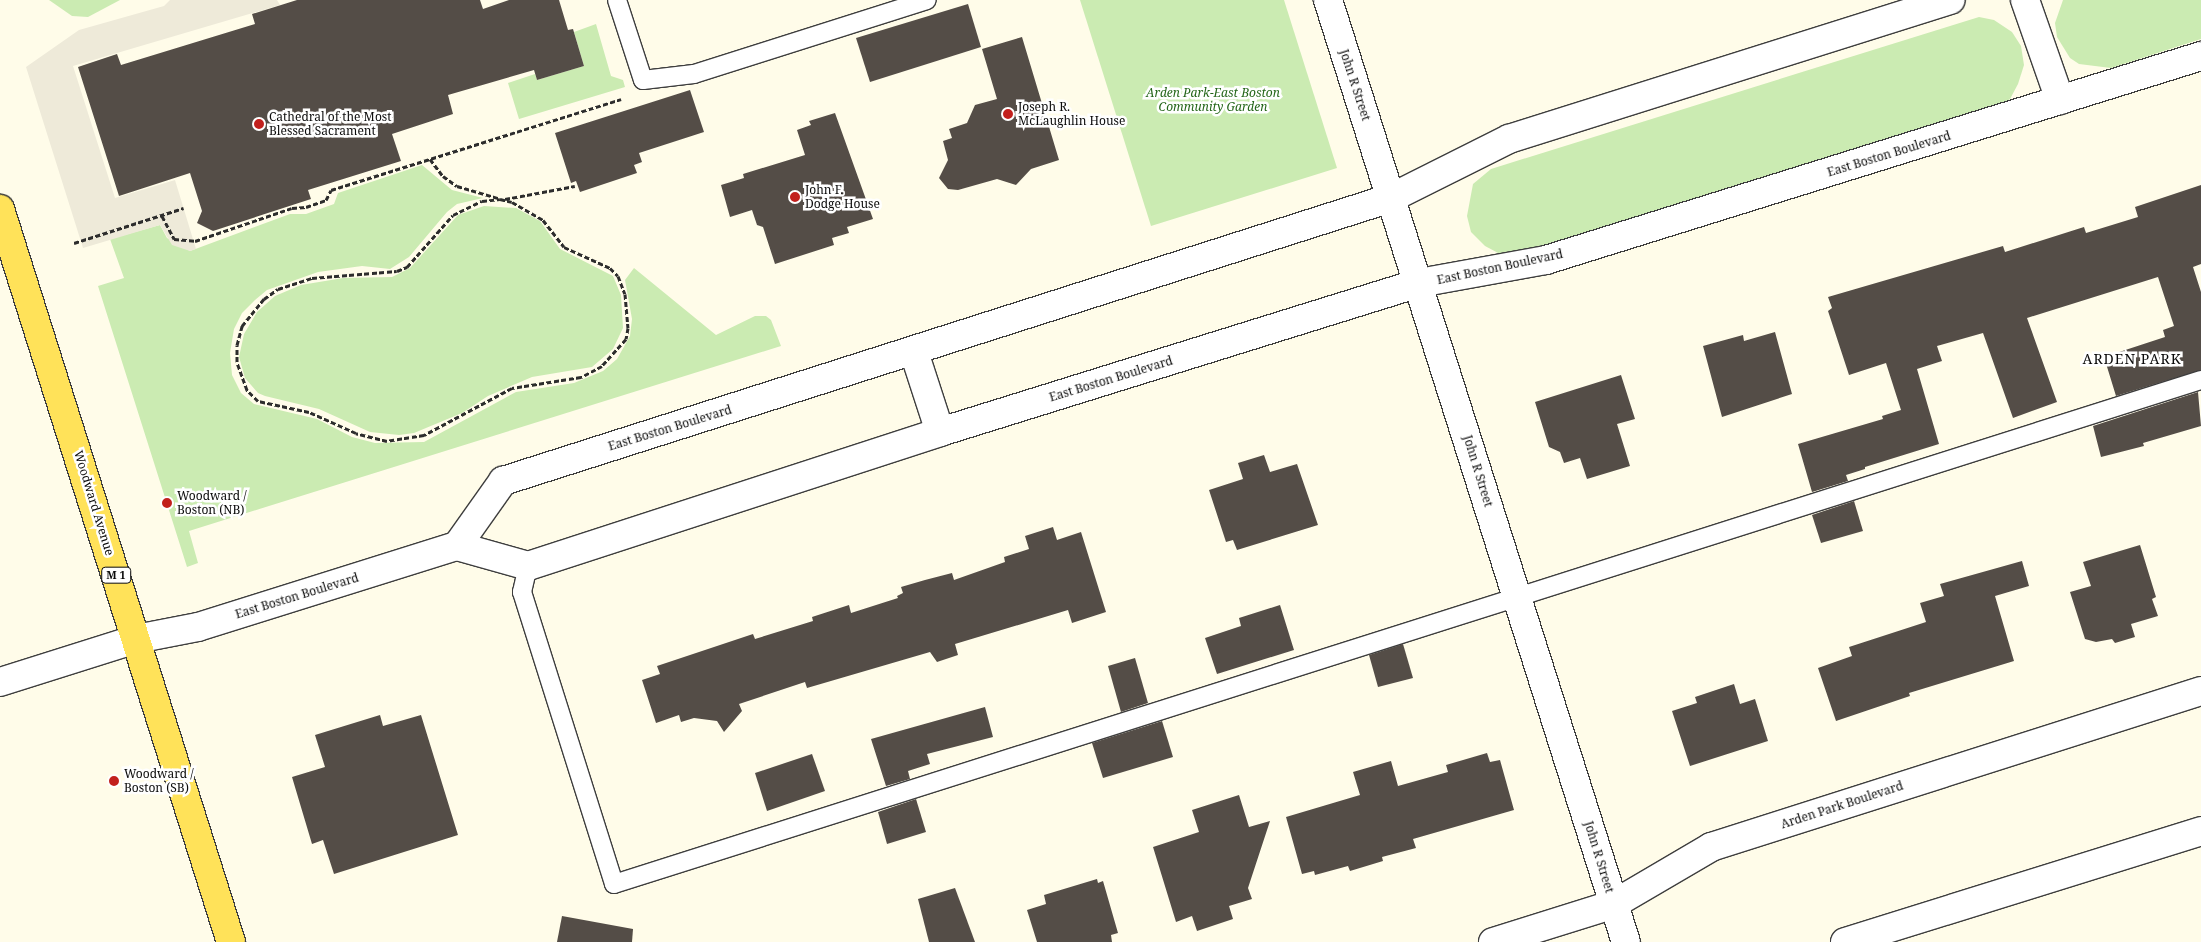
<!DOCTYPE html>
<html>
<head>
<meta charset="utf-8">
<style>
  body { margin:0 }
  #map { position:relative; width:2201px; height:942px; overflow:hidden; background:#fffce9; font-family:"Noto Serif",serif }
  div>[style] { position:absolute }
  [style*='--x'] { left:calc(var(--x)*1px); top:calc(var(--y)*1px); width:calc(var(--w)*1px); rotate:calc(var(--a)*1deg) }
  .green>* { inset:0; background:#cbebb2 }
  .plaza>* { inset:0; background:#eeead9 }
  .building>* { inset:0; background:#544d47 }
  .path>* { height:3px; margin-top:-1.5px; transform-origin:0; background:repeating-linear-gradient(90deg,#2d2d2d 0 5px,transparent 0 7.5px) }
  .roads { filter:drop-shadow(1px 0 #3e3e3e) drop-shadow(-1px 0 #3e3e3e) drop-shadow(0 1px #3e3e3e) drop-shadow(0 -1px #3e3e3e) }
  .service>* { height:18px; margin:-9px; padding:0 9px; transform-origin:9px; border-radius:9px; background:#fff }
  .minor>* { height:28px; margin:-14px; padding:0 14px; transform-origin:14px; border-radius:14px; background:#fff }
  .tertiary>* { height:28px; margin:-14px; padding:0 14px; transform-origin:14px; border-radius:14px; background:#fff }
  .primary>* { height:28px; margin:-14px; padding:0 14px; transform-origin:14px; border-radius:14px; background:#ffe259 }
  .dots>* { width:14px; height:14px; translate:-50% -50%; box-sizing:border-box; border:2px solid #fff; border-radius:50% }
  span { translate:-50% -50%; white-space:nowrap; text-align:center; line-height:1.15; -webkit-text-stroke:5px #fff; paint-order:stroke }
  .shield-label span { padding:1px 4px; background:#fff; border:1px solid; border-radius:4px; -webkit-text-stroke-width:0 }
  .shield-label { font-size:11px; color:#0b0b0b; font-weight:700 }
  .street-label { font-size:12px; color:#0b0b0b }
  .park-label { font-size:12px; color:#246619; font-style:italic }
  .poi-label { font-size:12px; color:#0b0b0b }
  .left { translate:0 -50%; text-align:left }
  .neighbourhood-label { font-size:14px; color:#0b0b0b; letter-spacing:1px }
</style>
</head>
<body>
<div id="map">
  <div class="green">
    <div style="clip-path:polygon(49px 0,120px 0,88px 17px,72px 16px)"></div>
    <div style="clip-path:polygon(1080px 0,1284px 0,1337px 168px,1151px 226px)"></div>
    <div style="clip-path:polygon(2063px 0,2201px 0,2201px 39px,2111px 68px,2079px 64px,2070px 58px,2057px 37px,2055px 23px)"></div>
    <div style="clip-path:polygon(1979px 17px,1994px 20px,2012px 32px,2021px 46px,2024px 65px,2018px 84px,2010px 99px,1999px 107px,1516px 254px,1502px 255px,1485px 246px,1471px 232px,1467px 216px,1473px 184px,1491px 169px)"></div>
    <div style="clip-path:polygon(596px 24px,611px 76px,623px 80px,625px 87px,519px 119px,508px 83px,535px 74px,537px 80px,584px 66px,574px 32px)"></div>
    <div style="clip-path:polygon(422px 165px,452px 190px,483px 198px,457px 204px,447px 212px,409px 257px,390px 269px,362px 266px,318px 272px,267px 290px,255px 300px,242px 313px,234px 329px,230px 353px,232px 375px,241px 393px,254px 404px,317px 419px,352px 437px,375px 443px,424px 442px,516px 392px,574px 383px,603px 371px,617px 359px,630px 336px,632px 319px,625px 280px,634px 268px,716px 335px,755px 316px,766px 316px,771px 320px,781px 346px,189px 531px,198px 563px,187px 567px,98px 286px,124px 278px,110px 239px,160px 225px,167px 238px,190px 251px,290px 214px,306px 214px,334px 204px,338px 193px)"></div>
    <div style="clip-path:polygon(484px 206px,516px 208px,540px 221px,560px 249px,613px 276px,621px 295px,623px 328px,613px 349px,592px 367px,532px 377px,488px 396px,462px 413px,414px 433px,399px 435px,370px 432px,319px 409px,265px 396px,258px 393px,245px 378px,239px 357px,244px 334px,257px 312px,275px 296px,301px 285px,343px 278px,392px 277px,410px 268px,458px 215px)"></div>
  </div>
  <div class="plaza">
    <div style="clip-path:polygon(170px 0,277px 0,280px 5px,73px 66px,115px 198px,175px 180px,196px 249px,190px 251px,172px 245px,160px 225px,83px 248px,26px 67px,79px 30px,164px 6px)"></div>
  </div>
  <div class="building">
    <div style="clip-path:polygon(297px 0,480px 0,483px 9px,509px 0,559px 0,568px 30px,573px 29px,584px 66px,537px 80px,534px 70px,448px 95px,453px 114px,392px 134px,401px 161px,308px 190px,311px 199px,213px 231px,197px 223px,202px 211px,190px 173px,119px 196px,78px 67px,117px 54px,121px 65px,255px 24px,252px 14px)"></div>
    <div style="clip-path:polygon(968px 4px,981px 47px,870px 82px,856px 38px)"></div>
    <div style="clip-path:polygon(1022px 37px,1059px 160px,1031px 169px,1016px 185px,997px 179px,958px 190px,948px 189px,939px 178px,948px 160px,943px 141px,952px 138px,949px 129px,967px 123px,975px 105px,997px 99px,982px 49px)"></div>
    <div style="clip-path:polygon(690px 90px,704px 132px,639px 153px,642px 162px,634px 165px,637px 173px,580px 192px,576px 181px,571px 183px,555px 133px)"></div>
    <div style="clip-path:polygon(835px 113px,873px 219px,847px 227px,849px 233px,832px 238px,834px 245px,775px 264px,763px 227px,757px 225px,752px 210px,730px 217px,721px 185px,744px 178px,743px 174px,805px 155px,797px 130px,811px 125px,809px 121px)"></div>
    <div style="clip-path:polygon(2201px 185px,2201px 264px,2193px 267px,2201px 292px,2201px 370px,2116px 396px,2104px 357px,2165px 337px,2163px 330px,2174px 326px,2158px 277px,2027px 318px,2057px 402px,2013px 418px,1983px 333px,1937px 346px,1942px 361px,1917px 369px,1939px 444px,1865px 467px,1865px 469px,1846px 475px,1848px 481px,1812px 492px,1798px 444px,1883px 419px,1882px 416px,1901px 410px,1886px 363px,1849px 375px,1828px 311px,1832px 308px,1828px 297px,2003px 246px,2005px 252px,2084px 227px,2086px 233px,2138px 217px,2135px 207px)"></div>
    <div style="clip-path:polygon(1775px 332px,1792px 394px,1722px 417px,1703px 346px,1743px 335px,1744px 341px)"></div>
    <div style="clip-path:polygon(1621px 375px,1635px 419px,1617px 424px,1630px 466px,1587px 479px,1580px 458px,1564px 463px,1560px 452px,1549px 447px,1535px 402px)"></div>
    <div style="clip-path:polygon(2198px 392px,2201px 426px,2143px 443px,2144px 446px,2101px 457px,2093px 426px)"></div>
    <div style="clip-path:polygon(1264px 455px,1270px 472px,1297px 464px,1318px 525px,1237px 550px,1233px 540px,1226px 542px,1209px 490px,1243px 479px,1238px 463px)"></div>
    <div style="clip-path:polygon(1854px 501px,1863px 531px,1821px 543px,1812px 515px)"></div>
    <div style="clip-path:polygon(1053px 527px,1057px 540px,1081px 532px,1106px 612px,1072px 623px,1068px 610px,955px 644px,958px 655px,937px 662px,930px 652px,807px 688px,805px 682px,739px 704px,742px 711px,724px 732px,717px 721px,694px 718px,681px 722px,679px 715px,656px 723px,642px 680px,660px 674px,657px 666px,753px 634px,755px 639px,813px 621px,812px 617px,849px 605px,851px 613px,898px 598px,897px 596px,903px 593px,901px 587px,925px 580px,952px 573px,954px 580px,1005px 562px,1004px 557px,1029px 549px,1025px 536px)"></div>
    <div style="clip-path:polygon(2140px 545px,2156px 597px,2152px 599px,2158px 616px,2131px 624px,2135px 637px,2115px 643px,2112px 639px,2096px 642px,2085px 639px,2070px 592px,2091px 586px,2083px 562px)"></div>
    <div style="clip-path:polygon(2022px 561px,2029px 586px,1995px 596px,2014px 661px,1909px 693px,1910px 696px,1836px 721px,1818px 668px,1852px 656px,1849px 647px,1926px 622px,1920px 603px,1944px 596px,1940px 584px)"></div>
    <div style="clip-path:polygon(1280px 605px,1294px 650px,1217px 674px,1205px 638px,1241px 626px,1239px 618px)"></div>
    <div style="clip-path:polygon(1403px 644px,1413px 678px,1378px 687px,1369px 655px)"></div>
    <div style="clip-path:polygon(1135px 658px,1148px 703px,1121px 712px,1108px 666px)"></div>
    <div style="clip-path:polygon(1734px 684px,1740px 704px,1755px 699px,1768px 741px,1690px 766px,1672px 711px,1697px 703px,1695px 697px)"></div>
    <div style="clip-path:polygon(985px 707px,993px 737px,927px 754px,930px 764px,908px 771px,910px 779px,886px 786px,871px 739px)"></div>
    <div style="clip-path:polygon(380px 715px,383px 726px,421px 715px,458px 835px,334px 874px,323px 840px,312px 844px,292px 777px,325px 767px,315px 735px)"></div>
    <div style="clip-path:polygon(1162px 721px,1173px 757px,1103px 778px,1092px 743px)"></div>
    <div style="clip-path:polygon(1487px 753px,1490px 762px,1500px 760px,1514px 810px,1413px 839px,1416px 848px,1382px 857px,1383px 861px,1350px 871px,1348px 866px,1315px 875px,1314px 871px,1302px 874px,1286px 817px,1360px 795px,1353px 772px,1391px 761px,1398px 786px,1448px 772px,1446px 765px)"></div>
    <div style="clip-path:polygon(812px 754px,825px 791px,767px 811px,755px 773px)"></div>
    <div style="clip-path:polygon(1239px 795px,1249px 827px,1270px 821px,1248px 888px,1252px 899px,1229px 906px,1233px 919px,1197px 931px,1192px 916px,1176px 922px,1153px 847px,1199px 832px,1192px 810px)"></div>
    <div style="clip-path:polygon(916px 799px,926px 832px,887px 844px,878px 812px)"></div>
    <div style="clip-path:polygon(1097px 879px,1098px 883px,1103px 881px,1118px 933px,1111px 935px,1112px 942px,1037px 942px,1027px 910px,1046px 904px,1044px 895px)"></div>
    <div style="clip-path:polygon(955px 888px,975px 942px,929px 942px,918px 899px)"></div>
    <div style="clip-path:polygon(562px 916px,633px 929px,632px 942px,557px 942px)"></div>
  </div>
  <div class="path">
    <div style="--x:430;--y:159;--w:21;--a:53"></div>
    <div style="--x:443;--y:176;--w:17;--a:36"></div>
    <div style="--x:457;--y:186;--w:43;--a:16.3"></div>
    <div style="--x:500;--y:199;--w:12;--a:14"></div>
    <div style="--x:512;--y:202;--w:36;--a:30"></div>
    <div style="--x:543;--y:220;--w:34;--a:52"></div>
    <div style="--x:564;--y:247;--w:51;--a:24.5"></div>
    <div style="--x:610;--y:268;--w:11;--a:45"></div>
    <div style="--x:618;--y:276;--w:19;--a:69"></div>
    <div style="--x:625;--y:294;--w:34;--a:85"></div>
    <div style="--x:628;--y:328;--w:11;--a:100"></div>
    <div style="--x:626;--y:339;--w:36;--a:132"></div>
    <div style="--x:602;--y:366;--w:24;--a:152"></div>
    <div style="--x:581;--y:377;--w:70;--a:170.9"></div>
    <div style="--x:512;--y:388;--w:100;--a:151.9"></div>
    <div style="--x:424;--y:435;--w:37;--a:171"></div>
    <div style="--x:387;--y:441;--w:32;--a:-166"></div>
    <div style="--x:356;--y:433;--w:51;--a:-155.9"></div>
    <div style="--x:309;--y:412;--w:52;--a:-167.8"></div>
    <div style="--x:258;--y:401;--w:16;--a:-135"></div>
    <div style="--x:247;--y:390;--w:30;--a:-110"></div>
    <div style="--x:237;--y:362;--w:17;--a:-90"></div>
    <div style="--x:237;--y:345;--w:20;--a:-75"></div>
    <div style="--x:242;--y:326;--w:35;--a:-51"></div>
    <div style="--x:264;--y:299;--w:17;--a:-36"></div>
    <div style="--x:278;--y:289;--w:36;--a:-18"></div>
    <div style="--x:312;--y:278;--w:85;--a:-4.7"></div>
    <div style="--x:397;--y:271;--w:11;--a:-22"></div>
    <div style="--x:407;--y:267;--w:69;--a:-48.5"></div>
    <div style="--x:453;--y:215;--w:32;--a:-26"></div>
    <div style="--x:482;--y:201;--w:18;--a:-6"></div>
    <div style="--x:505;--y:199;--w:71;--a:-10.5"></div>
    <div style="--x:162;--y:216;--w:26;--a:62"></div>
    <div style="--x:174;--y:239;--w:21;--a:5"></div>
    <div style="--x:195;--y:241;--w:102;--a:-18.8"></div>
    <div style="--x:292;--y:208;--w:14;--a:-4"></div>
    <div style="--x:306;--y:207;--w:21;--a:-19"></div>
    <div style="--x:326;--y:200;--w:11;--a:-63"></div>
    <div style="--x:331;--y:190;--w:304;--a:-17.4"></div>
    <div style="--x:74;--y:243;--w:115;--a:-17.7"></div>
  </div>
  <div class="roads">
    <div class="service">
      <div style="--x:617;--y:0;--w:84;--a:72"></div>
      <div style="--x:643;--y:80;--w:51;--a:-6.7"></div>
      <div style="--x:694;--y:74;--w:244;--a:-17.6"></div>
      <div style="--x:528;--y:566;--w:27;--a:103"></div>
      <div style="--x:522;--y:592;--w:306;--a:72.5"></div>
      <div style="--x:614;--y:884;--w:1665;--a:-17.62"></div>
    </div>
    <div class="minor">
      <div style="--x:2025;--y:0;--w:106;--a:70.7"></div>
      <div style="--x:914;--y:352;--w:84;--a:72"></div>
      <div style="--x:457;--y:546;--w:80;--a:-54.7"></div>
      <div style="--x:503;--y:481;--w:932;--a:-17.68"></div>
      <div style="--x:1391;--y:198;--w:132;--a:-26.6"></div>
      <div style="--x:1509;--y:139;--w:463;--a:-17.5"></div>
      <div style="--x:0;--y:682;--w:143;--a:-17.5"></div>
      <div style="--x:136;--y:639;--w:63;--a:-11"></div>
      <div style="--x:198;--y:627;--w:271;--a:-17.4"></div>
      <div style="--x:457;--y:546;--w:74;--a:15.7"></div>
      <div style="--x:528;--y:566;--w:433;--a:-18"></div>
      <div style="--x:940;--y:432;--w:502;--a:-17.28"></div>
      <div style="--x:1419;--y:283;--w:129;--a:-10.3"></div>
      <div style="--x:1546;--y:260;--w:686;--a:-17.3"></div>
      <div style="--x:1493;--y:942;--w:127;--a:-17.4"></div>
      <div style="--x:1614;--y:904;--w:113;--a:-30.4"></div>
      <div style="--x:1711;--y:847;--w:514;--a:-17.66"></div>
      <div style="--x:1845;--y:942;--w:373;--a:-17.3"></div>
    </div>
    <div class="tertiary">
      <div style="--x:1328;--y:0;--w:988;--a:72.45"></div>
    </div>
    <div class="primary">
      <div style="--x:0;--y:209;--w:769;--a:72.51"></div>
    </div>
  </div>
  <div class="dots">
    <div style="left:1008px;top:114px;background:#c2201d"></div>
    <div style="left:259px;top:124px;background:#c2201d"></div>
    <div style="left:795px;top:197px;background:#c2201d"></div>
    <div style="left:167px;top:503px;background:#c2201d"></div>
    <div style="left:114px;top:781px;background:#c2201d"></div>
  </div>
  <div class="shield-label">
    <span style="left:116px;top:575px">M 1</span>
  </div>
  <div class="street-label">
    <span style="left:1355px;top:85px;rotate:72deg">John R Street</span>
    <span style="left:1889px;top:154px;rotate:-17deg">East Boston Boulevard</span>
    <span style="left:1500px;top:267px;rotate:-12deg">East Boston Boulevard</span>
    <span style="left:1111px;top:379px;rotate:-17deg">East Boston Boulevard</span>
    <span style="left:670px;top:428px;rotate:-17deg">East Boston Boulevard</span>
    <span style="left:1478px;top:471px;rotate:73deg">John R Street</span>
    <span style="left:94px;top:503px;rotate:73deg">Woodward Avenue</span>
    <span style="left:297px;top:596px;rotate:-17deg">East Boston Boulevard</span>
    <span style="left:1842px;top:805px;rotate:-18deg">Arden Park Boulevard</span>
    <span style="left:1599px;top:857px;rotate:73deg">John R Street</span>
  </div>
  <div class="park-label">
    <span style="left:1213px;top:100px">Arden Park-East Boston<br>Community Garden</span>
  </div>
  <div class="poi-label">
    <span class="left" style="left:1018px;top:114px">Joseph R.<br>McLaughlin House</span>
    <span class="left" style="left:269px;top:124px">Cathedral of the Most<br>Blessed Sacrament</span>
    <span class="left" style="left:805px;top:197px">John F.<br>Dodge House</span>
    <span class="left" style="left:177px;top:503px">Woodward /<br>Boston (NB)</span>
    <span class="left" style="left:124px;top:781px">Woodward /<br>Boston (SB)</span>
  </div>
  <div class="neighbourhood-label">
    <span style="left:2132px;top:359px">ARDEN PARK</span>
  </div>
</div>
</body>
</html>
